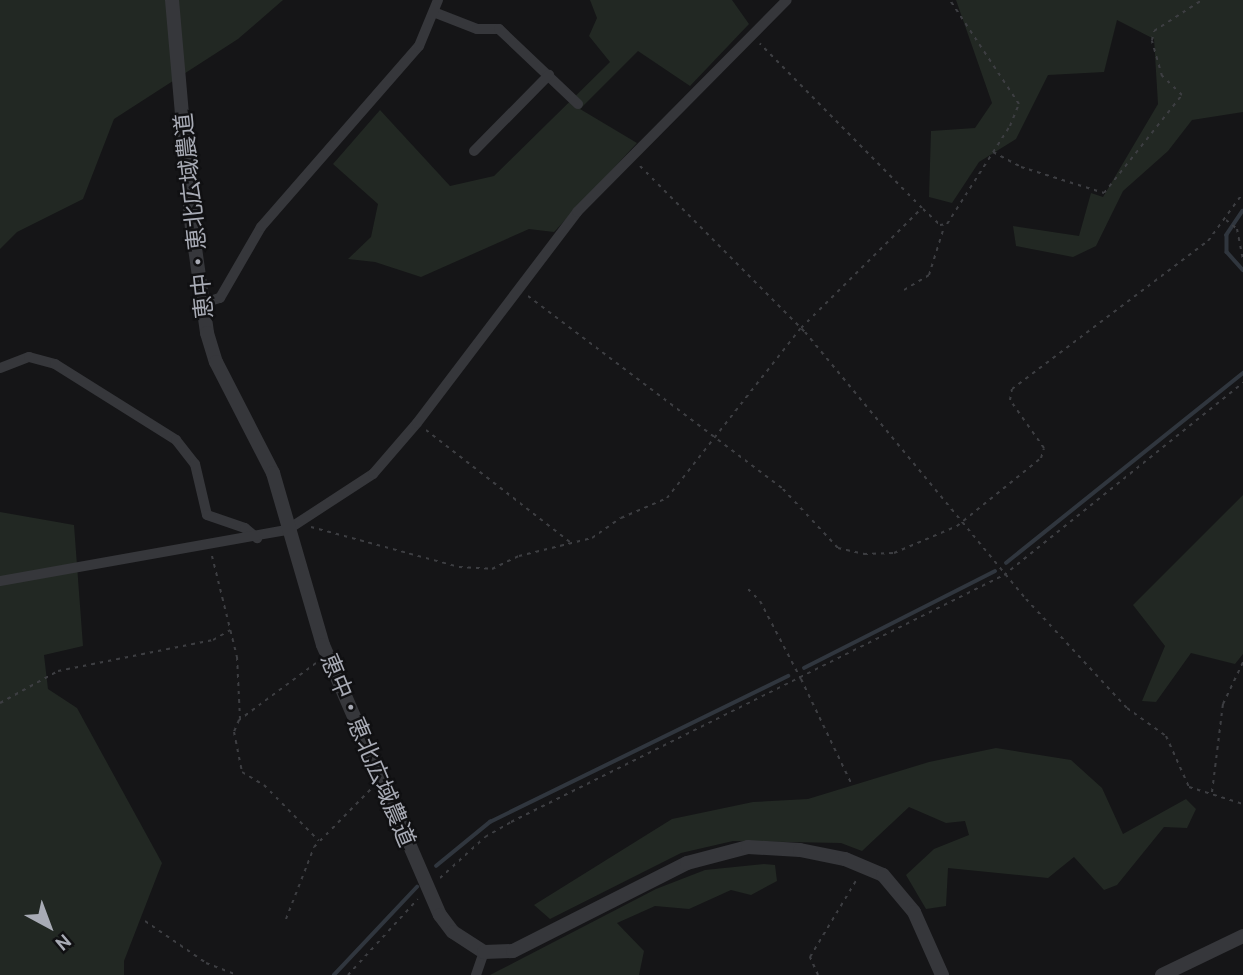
<!DOCTYPE html>
<html>
<head>
<meta charset="utf-8">
<style>
  body { margin:0 }
  #map { position:relative; width:1243px; height:975px; overflow:hidden; background:#151517; font-family:Cabin,"Noto Sans JP",sans-serif }
  div>[style] { position:absolute }
  [style*='--x'] { left:calc(var(--x)*1px); top:calc(var(--y)*1px); width:calc(var(--w)*1px); rotate:calc(var(--a)*1deg) }
  .green>* { inset:0; background:#222823 }
  .stream>* { height:3.5px; margin:-1.75px; padding:0 1.75px; transform-origin:1.75px; border-radius:1.75px; background:#30363e }
  .path>* { height:2px; margin-top:-1px; transform-origin:0; background:repeating-linear-gradient(90deg,#3d3e42 0 3.5px,transparent 0 8.5px) }
  .minor>* { height:10px; margin:-5px; padding:0 5px; transform-origin:5px; border-radius:5px; background:#36373b }
  .tertiary>* { height:14px; margin:-7px; padding:0 7px; transform-origin:7px; border-radius:7px; background:#36373b }
  span { translate:-50% -50%; white-space:nowrap; text-align:center; line-height:1.15; -webkit-text-stroke:5px #101012; paint-order:stroke }
  .street-label { font-size:23px; color:#a8abb5 }
  .north { position:absolute; left:14px; top:891px; width:70px; height:70px; -webkit-text-stroke:5px #101012; paint-order:stroke; rotate:139deg; font-size:19px; font-weight:700; line-height:28px; text-align:center; color:#a8abb5 }
  .north::after { content:''; display:block; margin:auto; width:24px; height:32px; background:#a8abb5; clip-path:polygon(50% 0,100% 100%,50% 72%,0 100%) }
</style>
</head>
<body>
<div id="map">
  <div class="green">
    <div style="clip-path:polygon(0 0,283px 0,238px 39px,114px 119px,83px 199px,17px 232px,0 249px)"></div>
    <div style="clip-path:polygon(590px 0,732px 0,749px 24px,690px 86px,638px 51px,580px 109px,637px 143px,554px 232px,529px 229px,421px 277px,375px 262px,348px 259px,371px 237px,378px 204px,333px 164px,380px 110px,450px 186px,494px 176px,610px 62px,589px 36px,597px 18px)"></div>
    <div style="clip-path:polygon(956px 0,1243px 0,1243px 112px,1192px 120px,1168px 151px,1123px 191px,1096px 246px,1073px 257px,1016px 246px,1013px 226px,1079px 236px,1091px 193px,1103px 197px,1158px 104px,1154px 39px,1117px 20px,1104px 72px,1048px 75px,1016px 139px,979px 162px,952px 203px,929px 197px,931px 131px,975px 128px,992px 103px)"></div>
    <div style="clip-path:polygon(1243px 495px,1243px 654px,1235px 664px,1191px 653px,1156px 702px,1142px 701px,1165px 646px,1133px 605px)"></div>
    <div style="clip-path:polygon(0 512px,74px 525px,83px 646px,44px 655px,48px 689px,77px 708px,162px 863px,124px 961px,124px 975px,0 975px)"></div>
    <div style="clip-path:polygon(996px 748px,1071px 760px,1102px 788px,1123px 834px,1186px 799px,1196px 809px,1187px 828px,1164px 827px,1117px 885px,1104px 890px,1074px 857px,1048px 878px,948px 868px,946px 906px,926px 909px,906px 875px,934px 849px,969px 835px,965px 821px,946px 823px,909px 807px,862px 851px,841px 843px,733px 841px,681px 853px,550px 919px,534px 905px,672px 819px,753px 802px,808px 799px,929px 762px)"></div>
    <div style="clip-path:polygon(764px 864px,775px 865px,777px 881px,751px 895px,731px 890px,689px 909px,655px 906px,617px 923px,644px 951px,639px 975px,490px 975px,656px 889px,705px 870px)"></div>
  </div>
  <div class="stream">
    <div style="--x:1243;--y:211;--w:29;--a:124"></div>
    <div style="--x:1227;--y:235;--w:17;--a:90"></div>
    <div style="--x:1227;--y:252;--w:24;--a:48"></div>
    <div style="--x:1006;--y:563;--w:304;--a:-38.7"></div>
    <div style="--x:804;--y:668;--w:214;--a:-26.9"></div>
    <div style="--x:436;--y:866;--w:70;--a:-39.2"></div>
    <div style="--x:490;--y:822;--w:332;--a:-26.1"></div>
    <div style="--x:334;--y:975;--w:121;--a:-46.7"></div>
  </div>
  <div class="path">
    <div style="--x:993;--y:152;--w:32;--a:28"></div>
    <div style="--x:1021;--y:167;--w:87;--a:17.4"></div>
    <div style="--x:1104;--y:193;--w:125;--a:-51.5"></div>
    <div style="--x:1182;--y:95;--w:28;--a:-136"></div>
    <div style="--x:1162;--y:76;--w:37;--a:-106"></div>
    <div style="--x:1152;--y:40;--w:9;--a:-77"></div>
    <div style="--x:1154;--y:31;--w:57;--a:-32.9"></div>
    <div style="--x:640;--y:166;--w:234;--a:45.2"></div>
    <div style="--x:805;--y:332;--w:347;--a:50.4"></div>
    <div style="--x:1026;--y:599;--w:149;--a:47.2"></div>
    <div style="--x:1127;--y:708;--w:48;--a:35.7"></div>
    <div style="--x:1166;--y:736;--w:56;--a:65.7"></div>
    <div style="--x:1189;--y:787;--w:57;--a:17.5"></div>
    <div style="--x:923;--y:209;--w:23;--a:43"></div>
    <div style="--x:940;--y:225;--w:7;--a:-8"></div>
    <div style="--x:947;--y:224;--w:117;--a:-57.3"></div>
    <div style="--x:1010;--y:126;--w:24;--a:-68"></div>
    <div style="--x:1019;--y:104;--w:125;--a:-123.6"></div>
    <div style="--x:1226;--y:220;--w:14;--a:39"></div>
    <div style="--x:1237;--y:229;--w:33;--a:79"></div>
    <div style="--x:904;--y:290;--w:29;--a:-31"></div>
    <div style="--x:929;--y:275;--w:50;--a:-72.6"></div>
    <div style="--x:528;--y:296;--w:320;--a:37.1"></div>
    <div style="--x:783;--y:489;--w:81;--a:47"></div>
    <div style="--x:838;--y:548;--w:27;--a:13"></div>
    <div style="--x:864;--y:554;--w:30;--a:-2"></div>
    <div style="--x:894;--y:553;--w:69;--a:-23.2"></div>
    <div style="--x:957;--y:526;--w:108;--a:-39"></div>
    <div style="--x:1041;--y:458;--w:10;--a:-73"></div>
    <div style="--x:1044;--y:448;--w:59;--a:-125.3"></div>
    <div style="--x:1010;--y:400;--w:11;--a:-80"></div>
    <div style="--x:1012;--y:389;--w:246;--a:-37.1"></div>
    <div style="--x:1208;--y:241;--w:59;--a:-53.9"></div>
    <div style="--x:426;--y:430;--w:184;--a:37.9"></div>
    <div style="--x:311;--y:527;--w:153;--a:15.1"></div>
    <div style="--x:459;--y:567;--w:33;--a:3"></div>
    <div style="--x:492;--y:569;--w:30;--a:-26"></div>
    <div style="--x:519;--y:556;--w:75;--a:-13.9"></div>
    <div style="--x:592;--y:538;--w:35;--a:-35"></div>
    <div style="--x:621;--y:518;--w:50;--a:-23.5"></div>
    <div style="--x:667;--y:498;--w:216;--a:-51.8"></div>
    <div style="--x:801;--y:328;--w:170;--a:-44.8"></div>
    <div style="--x:922;--y:208;--w:231;--a:-134.6"></div>
    <div style="--x:212;--y:556;--w:104;--a:76.1"></div>
    <div style="--x:237;--y:657;--w:61;--a:87.2"></div>
    <div style="--x:748;--y:589;--w:17;--a:45"></div>
    <div style="--x:760;--y:601;--w:88;--a:62.3"></div>
    <div style="--x:801;--y:679;--w:115;--a:64.3"></div>
    <div style="--x:316;--y:663;--w:96;--a:143.5"></div>
    <div style="--x:239;--y:720;--w:13;--a:113"></div>
    <div style="--x:234;--y:732;--w:41;--a:78.7"></div>
    <div style="--x:242;--y:772;--w:26;--a:31"></div>
    <div style="--x:264;--y:785;--w:78;--a:45.5"></div>
    <div style="--x:0;--y:703;--w:66;--a:-28.9"></div>
    <div style="--x:58;--y:671;--w:158;--a:-11.3"></div>
    <div style="--x:213;--y:640;--w:20;--a:-30"></div>
    <div style="--x:1212;--y:792;--w:89;--a:-82.9"></div>
    <div style="--x:1223;--y:704;--w:47;--a:-64.5"></div>
    <div style="--x:440;--y:878;--w:61;--a:-42.3"></div>
    <div style="--x:485;--y:837;--w:30;--a:-30"></div>
    <div style="--x:511;--y:822;--w:551;--a:-26.61"></div>
    <div style="--x:1004;--y:575;--w:307;--a:-38.8"></div>
    <div style="--x:286;--y:919;--w:77;--a:-68.7"></div>
    <div style="--x:314;--y:847;--w:83;--a:-45.5"></div>
    <div style="--x:145;--y:921;--w:74;--a:34.5"></div>
    <div style="--x:206;--y:963;--w:33;--a:21"></div>
    <div style="--x:348;--y:975;--w:103;--a:-47.4"></div>
    <div style="--x:818;--y:975;--w:20;--a:-114"></div>
    <div style="--x:810;--y:957;--w:91;--a:-58.9"></div>
  </div>
  <div class="minor">
    <div style="--x:436;--y:13;--w:44;--a:21.3"></div>
    <div style="--x:477;--y:29;--w:22;--a:0"></div>
    <div style="--x:499;--y:29;--w:109;--a:43.5"></div>
    <div style="--x:474;--y:151;--w:107;--a:-45.4"></div>
    <div style="--x:201;--y:304;--w:20;--a:-18"></div>
    <div style="--x:220;--y:298;--w:82;--a:-60"></div>
    <div style="--x:261;--y:227;--w:240;--a:-48.9"></div>
    <div style="--x:419;--y:46;--w:50;--a:-67.6"></div>
    <div style="--x:0;--y:368;--w:31;--a:-21"></div>
    <div style="--x:29;--y:357;--w:27;--a:15"></div>
    <div style="--x:55;--y:364;--w:143;--a:32.1"></div>
    <div style="--x:176;--y:440;--w:31;--a:52"></div>
    <div style="--x:195;--y:464;--w:52;--a:76.8"></div>
    <div style="--x:207;--y:515;--w:40;--a:18.9"></div>
    <div style="--x:245;--y:528;--w:16;--a:40"></div>
    <div style="--x:0;--y:581;--w:291;--a:-10.1"></div>
    <div style="--x:287;--y:530;--w:103;--a:-33.1"></div>
    <div style="--x:373;--y:474;--w:67;--a:-49.2"></div>
    <div style="--x:417;--y:423;--w:265;--a:-52.8"></div>
    <div style="--x:577;--y:212;--w:298;--a:-45.3"></div>
    <div style="--x:476;--y:975;--w:24;--a:-71"></div>
  </div>
  <div class="tertiary">
    <div style="--x:172;--y:0;--w:228;--a:85"></div>
    <div style="--x:192;--y:227;--w:107;--a:81.9"></div>
    <div style="--x:207;--y:333;--w:30;--a:73"></div>
    <div style="--x:216;--y:362;--w:125;--a:62.8"></div>
    <div style="--x:273;--y:473;--w:179;--a:73.8"></div>
    <div style="--x:323;--y:645;--w:294;--a:66.6"></div>
    <div style="--x:440;--y:915;--w:21;--a:53"></div>
    <div style="--x:453;--y:932;--w:37;--a:33"></div>
    <div style="--x:484;--y:952;--w:29;--a:-2"></div>
    <div style="--x:513;--y:951;--w:195;--a:-26.8"></div>
    <div style="--x:687;--y:863;--w:63;--a:-14.7"></div>
    <div style="--x:748;--y:847;--w:52;--a:3.3"></div>
    <div style="--x:800;--y:850;--w:46;--a:11.3"></div>
    <div style="--x:845;--y:859;--w:41;--a:22.8"></div>
    <div style="--x:883;--y:875;--w:48;--a:50"></div>
    <div style="--x:914;--y:912;--w:69;--a:66"></div>
    <div style="--x:1162;--y:975;--w:90;--a:-25.7"></div>
  </div>
  <div class="street-label">
    <span style="left:194px;top:216px;rotate:-96deg">恵中・恵北広域農道</span>
    <span style="left:368px;top:750px;rotate:67deg">恵中・恵北広域農道</span>
  </div>
  <div class="north">N</div>
</div>
</body>
</html>
